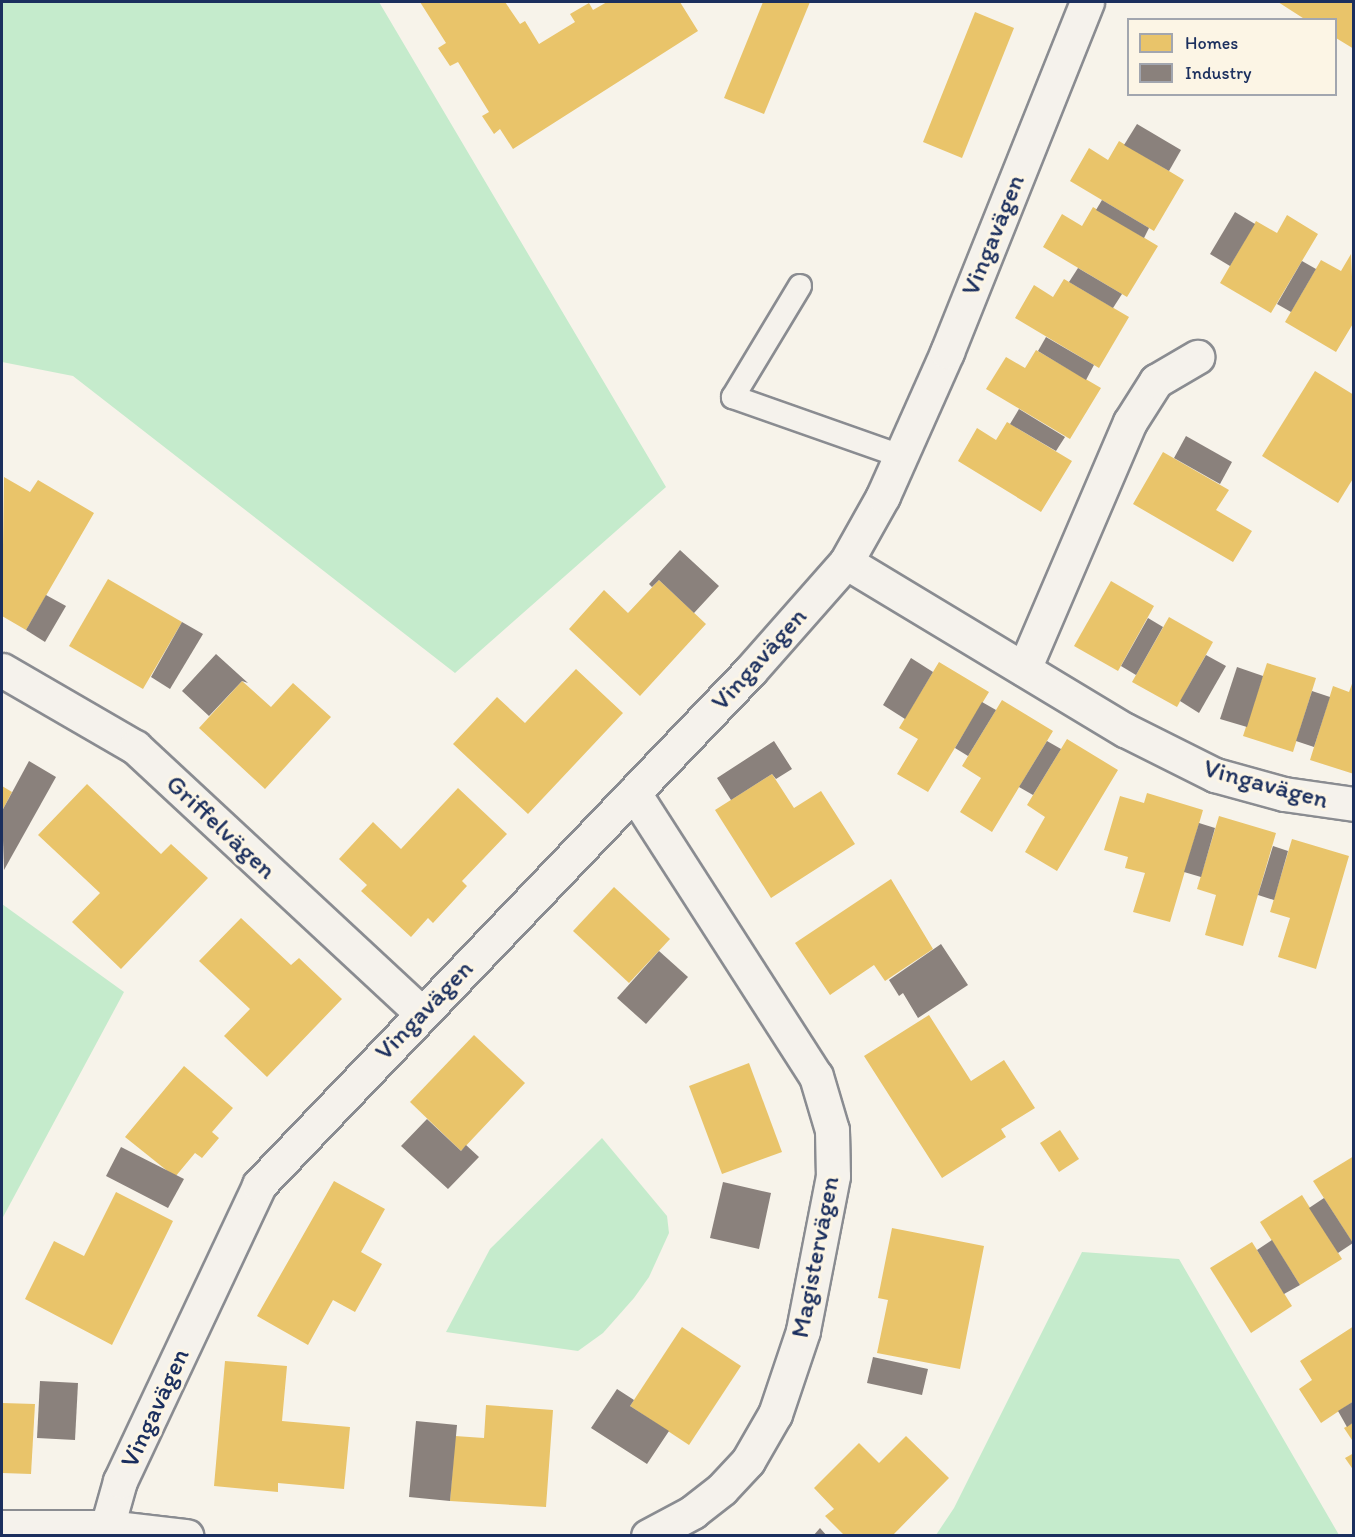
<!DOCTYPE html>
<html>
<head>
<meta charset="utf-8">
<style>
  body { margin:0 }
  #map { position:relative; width:1355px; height:1537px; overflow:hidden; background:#f7f3ea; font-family:Itim,sans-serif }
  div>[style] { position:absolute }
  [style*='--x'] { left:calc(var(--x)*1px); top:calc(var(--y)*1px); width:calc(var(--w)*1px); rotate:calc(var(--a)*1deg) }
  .green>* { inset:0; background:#c5ebcc }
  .homes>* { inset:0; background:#e9c46a }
  .industry>* { inset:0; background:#8a817c }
  .roads { filter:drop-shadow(2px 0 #8a8c91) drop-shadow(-2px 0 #8a8c91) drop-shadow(0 2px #8a8c91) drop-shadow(0 -2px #8a8c91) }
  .service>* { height:22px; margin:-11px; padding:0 11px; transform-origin:11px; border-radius:11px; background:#f5f2ec }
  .minor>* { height:33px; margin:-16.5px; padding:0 16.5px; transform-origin:16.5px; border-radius:16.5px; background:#f5f2ec }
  span { translate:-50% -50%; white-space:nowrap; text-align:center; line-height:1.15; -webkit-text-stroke:6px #fcf5e5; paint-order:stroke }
  .street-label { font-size:26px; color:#1b2f5e }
  .frame { position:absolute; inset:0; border:3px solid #1b2f5e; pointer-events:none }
  .legend { position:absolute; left:1127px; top:18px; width:210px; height:78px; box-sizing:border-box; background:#fcf5e5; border:2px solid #a2a6af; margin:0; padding:8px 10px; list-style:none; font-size:18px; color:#1b2f5e }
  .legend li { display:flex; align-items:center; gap:12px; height:30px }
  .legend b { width:30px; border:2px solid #a2a6af }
</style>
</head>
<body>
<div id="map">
  <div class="green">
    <div style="clip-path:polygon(2px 2px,379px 2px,666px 487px,455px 673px,73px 376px,2px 362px)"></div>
    <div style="clip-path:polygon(2px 904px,124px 992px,2px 1219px)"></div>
    <div style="clip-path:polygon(602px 1138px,667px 1216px,669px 1233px,649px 1277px,634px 1298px,603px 1333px,578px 1351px,446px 1332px,490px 1249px)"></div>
    <div style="clip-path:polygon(1082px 1252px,1179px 1259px,1339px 1535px,936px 1535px,954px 1508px)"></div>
  </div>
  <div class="homes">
    <div style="clip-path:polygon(420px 2px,505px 2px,520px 24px,525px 21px,539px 44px,575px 22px,570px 14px,589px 3px,593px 10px,607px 2px,680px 2px,698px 31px,513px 149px,500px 129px,494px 134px,482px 116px,489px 112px,458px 62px,450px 66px,438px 48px,446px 43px)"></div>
    <div style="clip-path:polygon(763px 2px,810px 2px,764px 114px,724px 98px)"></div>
    <div style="clip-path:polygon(1278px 2px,1354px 2px,1354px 49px,1336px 38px,1336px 20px,1306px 20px)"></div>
    <div style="clip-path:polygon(975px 12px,1014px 28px,962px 158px,923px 142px)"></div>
    <div style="clip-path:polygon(1119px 141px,1184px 180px,1154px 231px,1070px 181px,1089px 148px,1108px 160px)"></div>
    <div style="clip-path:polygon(1093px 207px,1158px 246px,1127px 297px,1043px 247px,1062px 214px,1082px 226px)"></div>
    <div style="clip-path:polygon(1287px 215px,1318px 234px,1271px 313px,1220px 283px,1256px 221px,1277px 233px)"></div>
    <div style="clip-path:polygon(1351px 254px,1354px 322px,1336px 352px,1285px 322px,1321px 260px,1341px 271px)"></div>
    <div style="clip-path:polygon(1064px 279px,1129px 317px,1099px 368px,1015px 318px,1034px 285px,1053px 297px)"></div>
    <div style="clip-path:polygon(1036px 350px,1101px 388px,1070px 439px,986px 389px,1006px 357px,1025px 368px)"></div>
    <div style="clip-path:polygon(1315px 371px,1354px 395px,1354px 477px,1338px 503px,1262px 456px)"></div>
    <div style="clip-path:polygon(1007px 422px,1072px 461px,1041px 512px,958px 461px,977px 428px,996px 440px)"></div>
    <div style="clip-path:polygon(1163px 452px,1229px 490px,1216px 510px,1252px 531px,1233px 562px,1133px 504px)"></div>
    <div style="clip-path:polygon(4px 477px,30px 492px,38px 480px,94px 513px,26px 630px,2px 616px)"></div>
    <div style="clip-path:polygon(108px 579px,182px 622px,143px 689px,69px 646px)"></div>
    <div style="clip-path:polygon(659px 580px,706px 624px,640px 696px,569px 629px,604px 590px,628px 613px)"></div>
    <div style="clip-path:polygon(1111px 581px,1154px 606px,1118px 671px,1074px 646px)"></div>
    <div style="clip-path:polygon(1169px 617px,1213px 642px,1177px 707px,1132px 682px)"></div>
    <div style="clip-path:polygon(939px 662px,989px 692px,928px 792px,897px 774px,918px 739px,899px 728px)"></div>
    <div style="clip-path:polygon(1267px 663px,1316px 678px,1293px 752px,1243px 736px)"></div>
    <div style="clip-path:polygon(576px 669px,623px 713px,528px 814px,453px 744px,497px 697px,525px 723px)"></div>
    <div style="clip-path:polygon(242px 681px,271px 707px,293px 683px,331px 717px,265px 789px,199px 728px)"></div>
    <div style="clip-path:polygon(1353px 681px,1354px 681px,1354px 774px,1310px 760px,1333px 686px,1349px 692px)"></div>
    <div style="clip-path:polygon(1002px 700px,1053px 731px,992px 832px,960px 812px,981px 778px,962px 766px)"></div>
    <div style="clip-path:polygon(1067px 739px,1118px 770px,1057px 871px,1025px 852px,1045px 817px,1027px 805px)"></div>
    <div style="clip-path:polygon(772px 774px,794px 808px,821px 791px,855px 844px,771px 898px,715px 810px)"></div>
    <div style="clip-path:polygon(87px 784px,161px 854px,171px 844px,208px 878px,121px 969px,72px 922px,100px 893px,38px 835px)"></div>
    <div style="clip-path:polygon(2px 786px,12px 792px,2px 811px)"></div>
    <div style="clip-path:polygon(458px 788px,507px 834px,462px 881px,467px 886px,433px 923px,428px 918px,411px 937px,361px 891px,367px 885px,339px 859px,373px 822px,401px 849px)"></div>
    <div style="clip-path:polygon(1147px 793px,1203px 810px,1170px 922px,1133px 912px,1145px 873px,1125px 868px,1128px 857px,1104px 850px,1120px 796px,1144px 803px)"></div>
    <div style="clip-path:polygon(1219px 816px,1276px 833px,1243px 946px,1205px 935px,1216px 895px,1197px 889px)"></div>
    <div style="clip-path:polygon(1292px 839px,1349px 856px,1316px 969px,1278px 957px,1290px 918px,1270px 912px)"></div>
    <div style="clip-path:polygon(891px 879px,933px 949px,885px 981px,874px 965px,830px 995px,795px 943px)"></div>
    <div style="clip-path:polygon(614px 887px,670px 939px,629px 983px,573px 931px)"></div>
    <div style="clip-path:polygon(241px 918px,291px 965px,299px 958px,342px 999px,267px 1077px,224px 1036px,250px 1009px,199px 961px)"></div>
    <div style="clip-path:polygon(929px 1015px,971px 1081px,1004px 1060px,1035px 1108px,1001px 1129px,1006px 1137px,942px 1178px,864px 1056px)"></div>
    <div style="clip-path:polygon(474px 1035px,525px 1083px,461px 1151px,410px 1102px)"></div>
    <div style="clip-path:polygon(749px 1063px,782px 1152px,722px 1174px,689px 1086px)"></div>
    <div style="clip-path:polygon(184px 1066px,233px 1108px,212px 1132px,219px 1138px,202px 1158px,195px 1153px,175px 1177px,125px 1137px)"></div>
    <div style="clip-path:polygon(1060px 1130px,1079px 1159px,1059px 1172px,1040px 1143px)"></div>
    <div style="clip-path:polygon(1354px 1156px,1354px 1245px,1313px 1181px)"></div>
    <div style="clip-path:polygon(334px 1181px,385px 1209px,361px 1252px,382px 1264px,355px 1312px,333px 1300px,308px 1345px,257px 1316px)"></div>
    <div style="clip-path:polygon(116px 1192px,173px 1221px,112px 1345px,25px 1299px,54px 1241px,84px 1256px)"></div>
    <div style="clip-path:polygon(1302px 1195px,1342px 1259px,1300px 1285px,1260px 1222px)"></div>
    <div style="clip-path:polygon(892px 1228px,984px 1246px,960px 1369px,877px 1353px,888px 1300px,878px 1298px)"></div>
    <div style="clip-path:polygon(1252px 1242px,1292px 1306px,1251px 1333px,1210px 1268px)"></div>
    <div style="clip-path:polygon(1354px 1326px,1354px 1401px,1321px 1423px,1299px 1389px,1312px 1380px,1300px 1361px)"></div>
    <div style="clip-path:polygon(682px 1327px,741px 1366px,689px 1445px,630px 1406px)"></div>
    <div style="clip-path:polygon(225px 1361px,287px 1366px,282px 1421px,350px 1427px,344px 1489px,278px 1483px,278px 1492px,214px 1486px)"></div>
    <div style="clip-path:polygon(2px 1403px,35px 1404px,31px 1474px,2px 1473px)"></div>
    <div style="clip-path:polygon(486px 1405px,553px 1410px,546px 1507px,450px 1501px,455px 1436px,484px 1438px)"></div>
    <div style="clip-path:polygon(1354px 1422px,1354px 1443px,1344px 1428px)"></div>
    <div style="clip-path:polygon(906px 1436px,949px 1478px,892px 1536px,845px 1536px,825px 1516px,834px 1509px,814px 1488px,859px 1443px,879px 1463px)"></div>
    <div style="clip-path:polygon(1354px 1453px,1354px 1471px,1345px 1458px)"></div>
  </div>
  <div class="industry">
    <div style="clip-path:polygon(1137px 124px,1181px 150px,1169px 171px,1124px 145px)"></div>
    <div style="clip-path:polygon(1102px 200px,1149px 228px,1144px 238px,1096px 210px)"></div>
    <div style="clip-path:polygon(1235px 212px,1255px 224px,1230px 266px,1210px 254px)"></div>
    <div style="clip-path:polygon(1302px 261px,1316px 269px,1291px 312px,1277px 304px)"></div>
    <div style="clip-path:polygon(1078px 268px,1122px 294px,1113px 308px,1069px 282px)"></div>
    <div style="clip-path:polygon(1046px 337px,1094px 365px,1086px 380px,1038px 351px)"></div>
    <div style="clip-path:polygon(1019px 409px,1065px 437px,1056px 451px,1010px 424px)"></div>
    <div style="clip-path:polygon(1186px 436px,1232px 462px,1220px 484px,1174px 458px)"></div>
    <div style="clip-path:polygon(680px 550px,719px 586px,694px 613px,659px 580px,652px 587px,649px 584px)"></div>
    <div style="clip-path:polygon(46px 595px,66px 606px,45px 642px,26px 630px)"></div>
    <div style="clip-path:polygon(1148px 618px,1163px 627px,1136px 675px,1121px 666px)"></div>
    <div style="clip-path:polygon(182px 622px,203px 634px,170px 689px,151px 677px)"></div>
    <div style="clip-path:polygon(216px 654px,248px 683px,242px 681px,209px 716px,182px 691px)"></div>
    <div style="clip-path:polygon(1206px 655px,1226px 666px,1199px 713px,1180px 701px)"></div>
    <div style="clip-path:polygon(911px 658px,933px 672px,905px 719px,883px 705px)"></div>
    <div style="clip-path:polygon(1237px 667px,1263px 676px,1247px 727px,1220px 719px)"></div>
    <div style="clip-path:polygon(1312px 691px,1330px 697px,1314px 747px,1296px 741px)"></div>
    <div style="clip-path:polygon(982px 702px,996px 710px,968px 756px,955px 748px)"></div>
    <div style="clip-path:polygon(774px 741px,792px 769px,776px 779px,772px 774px,731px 800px,717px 778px)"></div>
    <div style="clip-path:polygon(1047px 741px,1061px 749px,1033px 795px,1019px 787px)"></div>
    <div style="clip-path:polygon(29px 761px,56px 777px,4px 870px,2px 811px)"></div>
    <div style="clip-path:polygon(1199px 823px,1215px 828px,1201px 877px,1184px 872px)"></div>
    <div style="clip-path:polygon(1273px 846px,1288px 851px,1274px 900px,1258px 895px)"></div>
    <div style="clip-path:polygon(941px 944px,968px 985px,918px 1018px,903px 993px,899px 996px,889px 980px)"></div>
    <div style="clip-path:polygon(659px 951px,688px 977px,646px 1024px,617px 998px)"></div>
    <div style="clip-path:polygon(427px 1119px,461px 1151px,466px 1145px,479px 1157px,448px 1189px,401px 1146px)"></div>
    <div style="clip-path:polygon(121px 1147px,184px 1179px,168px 1208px,106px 1176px)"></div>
    <div style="clip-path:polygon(723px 1182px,771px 1193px,759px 1249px,710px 1238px)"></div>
    <div style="clip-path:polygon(1324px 1198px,1353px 1243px,1338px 1253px,1309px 1208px)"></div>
    <div style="clip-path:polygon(1272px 1240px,1300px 1285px,1284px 1294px,1257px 1250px)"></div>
    <div style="clip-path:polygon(873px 1357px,928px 1369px,922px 1395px,867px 1383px)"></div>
    <div style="clip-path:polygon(40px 1381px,78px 1383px,75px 1440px,37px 1438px)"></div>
    <div style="clip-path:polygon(617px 1389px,634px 1400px,630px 1406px,669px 1431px,647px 1464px,591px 1428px)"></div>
    <div style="clip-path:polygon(1354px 1401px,1354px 1422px,1347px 1427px,1338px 1411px)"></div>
    <div style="clip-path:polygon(416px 1421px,457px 1425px,450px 1501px,409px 1497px)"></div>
    <div style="clip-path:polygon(820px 1528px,827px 1536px,813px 1536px)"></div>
  </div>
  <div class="roads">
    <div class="service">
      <div style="--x:800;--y:286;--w:130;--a:121.1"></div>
      <div style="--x:733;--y:397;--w:178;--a:19.4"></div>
    </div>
    <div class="minor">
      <div style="--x:846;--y:562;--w:326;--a:31.1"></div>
      <div style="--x:1125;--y:730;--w:101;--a:26.6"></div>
      <div style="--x:1215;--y:775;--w:72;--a:15.4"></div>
      <div style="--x:1284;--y:794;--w:71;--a:8.1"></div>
      <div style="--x:1024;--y:669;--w:269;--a:-66.8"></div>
      <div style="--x:1130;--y:422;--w:49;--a:-57.6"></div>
      <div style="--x:1156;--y:381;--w:48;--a:-30.3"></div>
      <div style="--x:2;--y:670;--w:154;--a:30.1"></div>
      <div style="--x:135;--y:747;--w:389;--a:42.9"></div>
      <div style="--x:634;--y:793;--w:336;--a:57.3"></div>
      <div style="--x:816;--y:1076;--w:56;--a:73.5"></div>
      <div style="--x:832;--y:1130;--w:46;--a:88.8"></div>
      <div style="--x:833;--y:1176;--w:158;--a:101"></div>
      <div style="--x:803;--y:1331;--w:88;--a:108.6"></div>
      <div style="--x:775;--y:1414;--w:54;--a:119.9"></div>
      <div style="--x:748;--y:1461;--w:38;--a:133"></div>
      <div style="--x:722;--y:1489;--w:37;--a:142"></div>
      <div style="--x:693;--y:1512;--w:51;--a:151.9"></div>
      <div style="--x:2;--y:1527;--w:105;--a:0"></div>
      <div style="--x:107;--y:1527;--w:80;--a:6.5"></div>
      <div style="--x:107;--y:1527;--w:48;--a:-74.2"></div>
      <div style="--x:120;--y:1481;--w:327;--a:-64.8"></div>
      <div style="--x:259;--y:1185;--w:711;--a:-46.31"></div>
      <div style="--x:750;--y:671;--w:145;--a:-48.6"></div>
      <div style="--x:846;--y:562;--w:76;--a:-60.7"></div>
      <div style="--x:883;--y:496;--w:158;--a:-66"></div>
      <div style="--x:947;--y:352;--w:377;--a:-68.2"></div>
    </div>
  </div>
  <div class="street-label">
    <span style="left:993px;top:235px;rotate:-68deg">Vingavägen</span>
    <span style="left:759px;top:659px;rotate:-48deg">Vingavägen</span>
    <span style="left:1266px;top:784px;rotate:15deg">Vingavägen</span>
    <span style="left:221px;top:827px;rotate:43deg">Griffelvägen</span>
    <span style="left:424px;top:1010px;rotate:-46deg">Vingavägen</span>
    <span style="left:815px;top:1257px;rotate:-79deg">Magistervägen</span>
    <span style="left:155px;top:1408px;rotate:-65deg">Vingavägen</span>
  </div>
  <div class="frame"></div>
  <ul class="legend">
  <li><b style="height:16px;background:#e9c46a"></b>Homes</li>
  <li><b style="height:16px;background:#8a817c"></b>Industry</li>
  </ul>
</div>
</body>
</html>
